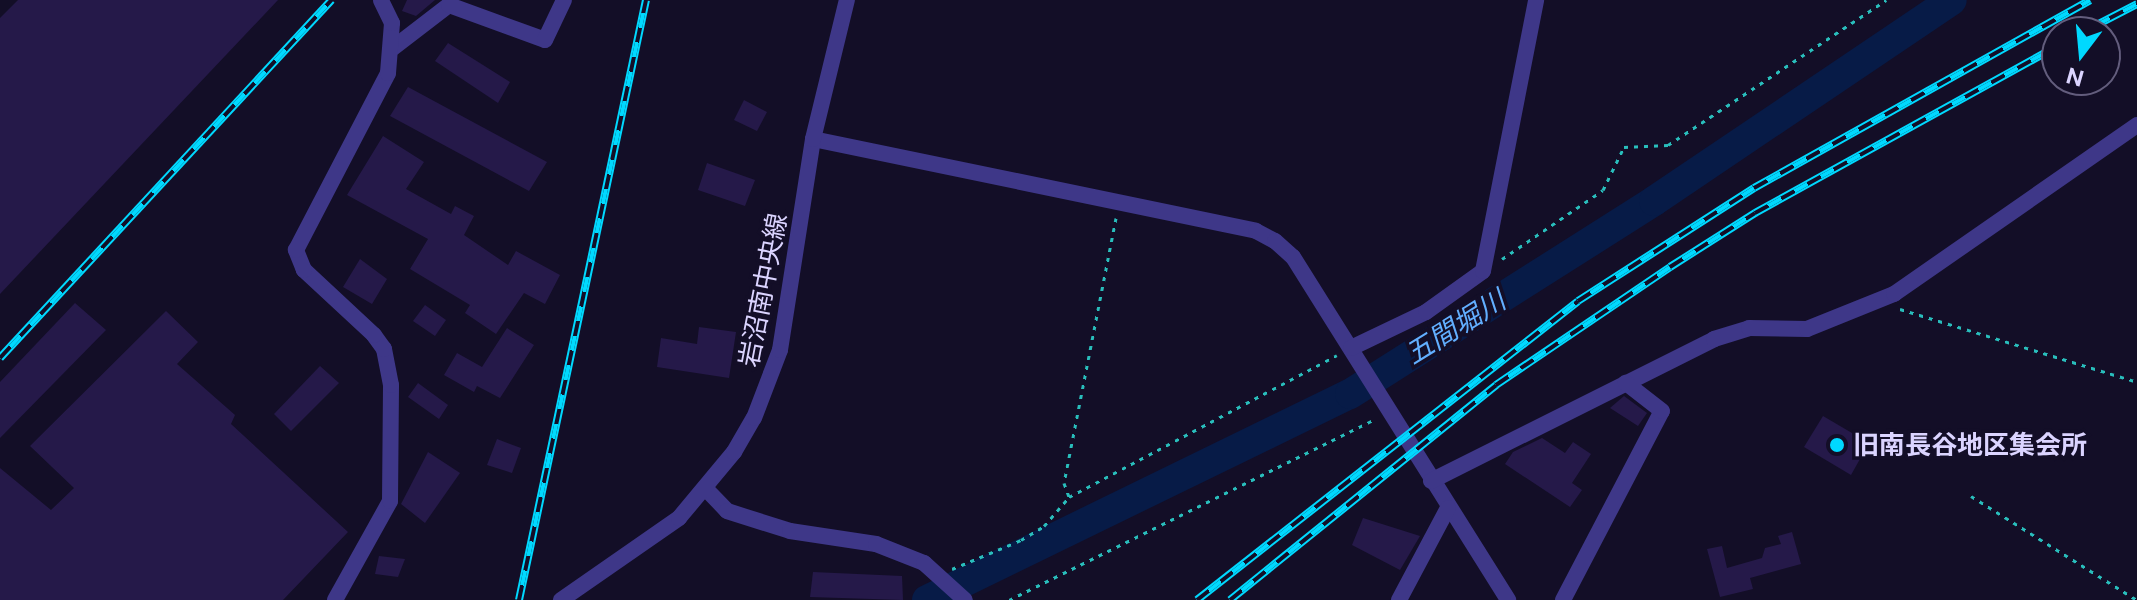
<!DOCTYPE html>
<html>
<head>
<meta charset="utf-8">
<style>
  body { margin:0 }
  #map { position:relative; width:2137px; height:600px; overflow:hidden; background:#130e27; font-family:"Public Sans","Noto Sans JP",sans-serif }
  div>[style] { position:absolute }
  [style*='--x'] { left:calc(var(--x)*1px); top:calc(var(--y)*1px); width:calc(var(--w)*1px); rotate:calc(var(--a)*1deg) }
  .river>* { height:30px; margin:-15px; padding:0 15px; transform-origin:15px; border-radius:15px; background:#071b47 }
  .building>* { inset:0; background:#251949 }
  .path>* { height:3px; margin-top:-1.5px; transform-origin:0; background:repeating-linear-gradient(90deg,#29bebc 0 4px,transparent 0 10px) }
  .minor>* { height:16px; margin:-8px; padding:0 8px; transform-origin:8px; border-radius:8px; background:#3e3788 }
  .rail>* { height:8px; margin-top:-4px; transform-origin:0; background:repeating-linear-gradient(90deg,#130e27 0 15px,#00d9ff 0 30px); box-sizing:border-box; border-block:2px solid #00d9ff }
  .dots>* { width:22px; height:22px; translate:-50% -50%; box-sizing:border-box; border:4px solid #130e27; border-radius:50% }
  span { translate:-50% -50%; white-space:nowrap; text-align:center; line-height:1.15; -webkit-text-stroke:7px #130e27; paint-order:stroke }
  .street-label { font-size:26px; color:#dbd4ff }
  .poi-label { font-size:26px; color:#dbd4ff; font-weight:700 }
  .left { translate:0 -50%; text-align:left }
  .water-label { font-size:28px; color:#62afff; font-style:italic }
  .north { position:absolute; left:2041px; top:16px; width:80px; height:80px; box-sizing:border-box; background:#130e27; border:2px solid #635d7d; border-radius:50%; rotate:196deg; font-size:22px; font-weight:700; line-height:32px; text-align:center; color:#dbd4ff }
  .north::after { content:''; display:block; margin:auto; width:28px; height:36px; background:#00d9ff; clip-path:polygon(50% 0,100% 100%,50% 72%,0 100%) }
</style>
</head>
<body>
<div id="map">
  <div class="river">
    <div style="--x:927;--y:600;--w:470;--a:-26"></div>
    <div style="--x:1350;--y:394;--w:360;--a:-32.4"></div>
    <div style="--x:1654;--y:201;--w:359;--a:-34"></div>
  </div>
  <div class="building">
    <div style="clip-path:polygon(18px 0,278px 0,0 294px,0 18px)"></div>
    <div style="clip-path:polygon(407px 0,435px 0,416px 16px,402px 11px)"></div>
    <div style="clip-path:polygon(448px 43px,510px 82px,498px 103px,435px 61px)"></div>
    <div style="clip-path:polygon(408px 87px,547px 162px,529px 191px,390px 116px)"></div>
    <div style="clip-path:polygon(744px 100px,767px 112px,757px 131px,734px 120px)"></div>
    <div style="clip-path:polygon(383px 136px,424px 162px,406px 189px,451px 214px,455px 206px,474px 216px,464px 235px,508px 265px,516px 251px,560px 275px,545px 304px,524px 293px,496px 334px,465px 313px,470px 305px,410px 269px,428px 239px,347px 195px)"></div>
    <div style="clip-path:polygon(707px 163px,755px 180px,745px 206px,698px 190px)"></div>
    <div style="clip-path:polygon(360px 259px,387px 279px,372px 304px,343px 287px)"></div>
    <div style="clip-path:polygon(75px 303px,106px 330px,0 438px,0 382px)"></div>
    <div style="clip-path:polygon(425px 305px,446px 320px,435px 336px,413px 321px)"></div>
    <div style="clip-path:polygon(166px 311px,198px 342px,177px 364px,235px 415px,231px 424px,348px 532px,283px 600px,0 600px,0 468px,51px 510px,74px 488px,30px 446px)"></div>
    <div style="clip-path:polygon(699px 327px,736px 332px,729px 378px,657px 367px,661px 338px,697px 344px)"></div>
    <div style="clip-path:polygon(507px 328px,534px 345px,500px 398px,477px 386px,474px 392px,444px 375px,457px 353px,482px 367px)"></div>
    <div style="clip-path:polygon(320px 366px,339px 383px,291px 431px,274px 414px)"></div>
    <div style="clip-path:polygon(418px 383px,448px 405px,439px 419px,408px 397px)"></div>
    <div style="clip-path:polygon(1624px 396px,1647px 413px,1638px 426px,1610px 408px)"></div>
    <div style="clip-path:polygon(1823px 416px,1869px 443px,1851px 475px,1804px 447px)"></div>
    <div style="clip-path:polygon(1542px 438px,1565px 453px,1573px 442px,1591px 454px,1572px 483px,1582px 490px,1570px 507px,1505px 464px,1513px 452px)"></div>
    <div style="clip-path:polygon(497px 439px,521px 448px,512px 473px,487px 465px)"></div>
    <div style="clip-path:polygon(428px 452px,460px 473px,425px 523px,401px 504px)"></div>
    <div style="clip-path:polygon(1363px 518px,1420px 536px,1400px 570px,1352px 545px)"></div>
    <div style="clip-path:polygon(1792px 532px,1801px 564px,1750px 578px,1753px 589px,1720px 597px,1707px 549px,1722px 546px,1727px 568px,1762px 558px,1765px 548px,1781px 544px,1778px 536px)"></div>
    <div style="clip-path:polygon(379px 556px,405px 559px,398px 577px,375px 574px)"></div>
    <div style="clip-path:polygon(813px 572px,902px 576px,903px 600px,810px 597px)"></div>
  </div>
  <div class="path">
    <div style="--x:1116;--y:218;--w:270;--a:101.1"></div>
    <div style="--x:1064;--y:483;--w:15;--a:70"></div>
    <div style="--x:1069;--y:497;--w:303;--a:-27.9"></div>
    <div style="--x:1502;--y:259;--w:122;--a:-34.3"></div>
    <div style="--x:1603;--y:190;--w:48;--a:-64"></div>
    <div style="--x:1624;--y:147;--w:44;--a:-2.6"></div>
    <div style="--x:1668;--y:145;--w:262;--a:-33.6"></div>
    <div style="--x:1900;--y:309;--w:248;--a:17.1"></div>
    <div style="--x:1971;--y:496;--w:196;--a:32.1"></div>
    <div style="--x:952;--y:569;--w:75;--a:-22.8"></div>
    <div style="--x:1021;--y:540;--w:27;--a:-31"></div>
    <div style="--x:1044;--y:526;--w:38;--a:-49"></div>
    <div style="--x:1009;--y:600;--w:408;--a:-26.3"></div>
  </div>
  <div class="minor">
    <div style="--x:393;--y:48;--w:71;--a:-37.5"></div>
    <div style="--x:449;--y:5;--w:102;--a:20"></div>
    <div style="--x:545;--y:40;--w:44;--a:-64.6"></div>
    <div style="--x:813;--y:139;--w:452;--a:11.7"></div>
    <div style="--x:1256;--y:231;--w:21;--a:28"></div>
    <div style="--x:1275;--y:241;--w:24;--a:42"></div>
    <div style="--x:1293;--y:257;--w:405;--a:57.9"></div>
    <div style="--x:1351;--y:348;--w:83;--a:-25.6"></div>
    <div style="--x:1426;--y:312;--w:70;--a:-35.7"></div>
    <div style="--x:1483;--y:271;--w:276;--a:-78.9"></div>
    <div style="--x:1431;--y:481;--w:317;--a:-26.6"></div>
    <div style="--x:1714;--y:339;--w:37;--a:-17"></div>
    <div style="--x:1749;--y:328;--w:58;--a:1"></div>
    <div style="--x:1807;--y:329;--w:94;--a:-21.9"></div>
    <div style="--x:1894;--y:294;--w:296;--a:-34.8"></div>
    <div style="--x:706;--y:489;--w:30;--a:46"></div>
    <div style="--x:727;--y:511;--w:66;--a:17.6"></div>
    <div style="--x:790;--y:531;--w:87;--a:8.6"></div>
    <div style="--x:876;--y:544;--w:52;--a:21.6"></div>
    <div style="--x:924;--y:563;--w:55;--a:42.1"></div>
    <div style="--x:335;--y:600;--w:113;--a:-60.9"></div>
    <div style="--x:390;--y:501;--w:116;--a:-89.5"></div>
    <div style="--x:391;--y:385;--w:37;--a:-101"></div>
    <div style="--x:384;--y:349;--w:17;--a:-126"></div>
    <div style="--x:374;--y:335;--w:96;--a:-137.1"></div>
    <div style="--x:304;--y:270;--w:22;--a:-112"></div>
    <div style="--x:296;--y:250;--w:199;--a:-62.5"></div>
    <div style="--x:388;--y:73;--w:50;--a:-85.4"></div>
    <div style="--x:392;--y:23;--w:25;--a:-116"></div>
    <div style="--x:561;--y:600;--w:144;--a:-34.8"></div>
    <div style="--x:679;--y:518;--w:86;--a:-50.2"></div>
    <div style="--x:734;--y:452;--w:39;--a:-60"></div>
    <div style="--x:754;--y:418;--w:73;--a:-69.1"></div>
    <div style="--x:780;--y:350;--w:214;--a:-81.1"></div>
    <div style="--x:813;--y:139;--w:143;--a:-76.3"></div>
    <div style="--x:1399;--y:600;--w:104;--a:-62"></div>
    <div style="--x:1563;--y:600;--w:213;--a:-62.4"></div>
    <div style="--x:1662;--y:411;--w:46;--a:-142.1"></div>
  </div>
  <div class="rail">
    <div style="--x:2083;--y:32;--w:61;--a:-27.4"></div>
    <div style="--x:0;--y:358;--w:488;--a:-47.2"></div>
    <div style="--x:519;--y:600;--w:613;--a:-78.05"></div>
    <div style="--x:1197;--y:600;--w:484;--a:-38.1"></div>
    <div style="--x:1578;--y:301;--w:209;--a:-32.7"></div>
    <div style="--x:1754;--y:188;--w:385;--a:-29.2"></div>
    <div style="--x:1230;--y:600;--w:342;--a:-38.9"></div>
    <div style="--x:1496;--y:385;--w:210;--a:-34.1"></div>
    <div style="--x:1670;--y:267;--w:101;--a:-32.4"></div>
    <div style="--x:1755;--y:213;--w:345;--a:-28.9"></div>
  </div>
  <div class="dots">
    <div style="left:1837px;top:445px;background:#00d9ff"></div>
  </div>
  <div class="street-label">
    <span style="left:763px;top:290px;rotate:-79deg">岩沼南中央線</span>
  </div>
  <div class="poi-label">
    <span class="left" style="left:1853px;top:445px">旧南長谷地区集会所</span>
  </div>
  <div class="water-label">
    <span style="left:1455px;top:327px;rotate:-32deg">五間堀川</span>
  </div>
  <div class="north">N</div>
</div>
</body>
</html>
